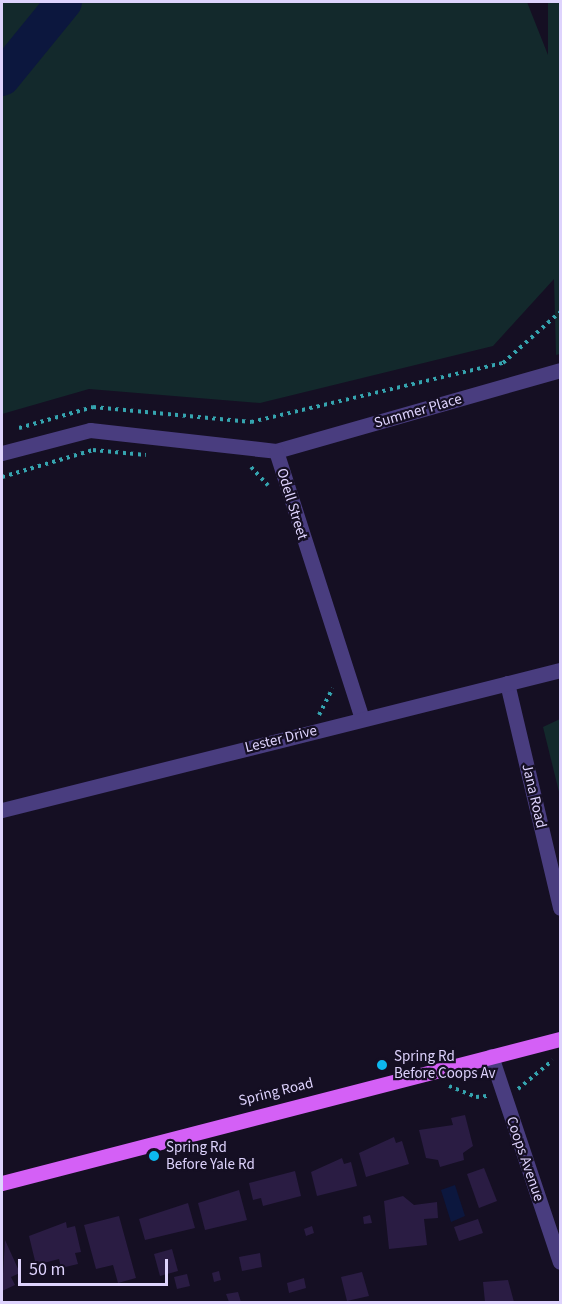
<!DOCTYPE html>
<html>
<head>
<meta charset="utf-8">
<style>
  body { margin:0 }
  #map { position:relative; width:562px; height:1304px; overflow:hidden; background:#150f23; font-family:"Source Sans 3",sans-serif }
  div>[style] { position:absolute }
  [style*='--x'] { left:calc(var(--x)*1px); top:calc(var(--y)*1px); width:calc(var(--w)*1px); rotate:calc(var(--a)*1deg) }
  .green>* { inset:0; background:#13292c }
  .water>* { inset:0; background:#0c173e }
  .river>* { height:36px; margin:-18px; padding:0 18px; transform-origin:18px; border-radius:18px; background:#0c173e }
  .building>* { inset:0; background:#2a1c43 }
  .path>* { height:4px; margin-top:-2px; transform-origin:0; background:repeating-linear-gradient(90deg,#35a4af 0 3px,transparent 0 7.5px) }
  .minor>* { height:15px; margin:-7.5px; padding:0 7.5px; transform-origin:7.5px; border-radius:7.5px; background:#493d7f }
  .major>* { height:15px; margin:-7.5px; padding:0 7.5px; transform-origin:7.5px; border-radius:7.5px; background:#d460f6 }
  .dots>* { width:16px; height:16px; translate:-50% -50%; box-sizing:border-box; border:3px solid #150f23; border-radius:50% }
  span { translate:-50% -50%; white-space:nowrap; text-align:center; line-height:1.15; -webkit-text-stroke:4.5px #150f23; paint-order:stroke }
  .street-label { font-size:15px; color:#ded3fd }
  .poi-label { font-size:15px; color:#ded3fd }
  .left { translate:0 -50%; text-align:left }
  .frame { position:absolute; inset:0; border:3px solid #ded3fd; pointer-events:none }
  .scale { position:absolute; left:18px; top:1259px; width:150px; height:27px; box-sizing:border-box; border:3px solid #ded3fd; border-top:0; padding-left:8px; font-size:18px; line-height:21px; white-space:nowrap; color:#ded3fd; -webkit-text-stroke:4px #150f23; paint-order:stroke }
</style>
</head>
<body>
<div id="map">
  <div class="green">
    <div style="clip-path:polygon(2px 2px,527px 2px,548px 55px,548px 2px,560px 2px,560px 354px,556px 355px,554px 279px,493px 346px,260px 403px,89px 389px,2px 414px)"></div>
    <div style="clip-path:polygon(560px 719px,560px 796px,543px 727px)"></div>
  </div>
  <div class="water">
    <div style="clip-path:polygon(455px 1185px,465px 1216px,451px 1222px,441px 1190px)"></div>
  </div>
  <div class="river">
    <div style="--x:2;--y:78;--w:98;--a:-50.8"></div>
  </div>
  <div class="building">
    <div style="clip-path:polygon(465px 1115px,473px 1146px,463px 1153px,464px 1160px,440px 1167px,438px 1160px,426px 1158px,419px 1130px,453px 1125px,451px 1118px)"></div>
    <div style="clip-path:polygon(394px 1137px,396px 1143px,402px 1141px,409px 1164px,366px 1177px,359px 1153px)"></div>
    <div style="clip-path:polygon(342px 1158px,344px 1164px,351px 1162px,357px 1186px,317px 1196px,311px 1172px)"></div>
    <div style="clip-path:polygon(484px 1168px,497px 1201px,479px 1208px,467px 1174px)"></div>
    <div style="clip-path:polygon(295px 1171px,301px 1196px,263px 1206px,261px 1198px,253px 1200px,249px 1183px)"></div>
    <div style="clip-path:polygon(239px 1190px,247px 1220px,205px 1230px,198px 1203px)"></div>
    <div style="clip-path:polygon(403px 1196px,414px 1205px,437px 1202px,438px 1218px,424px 1219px,427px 1245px,389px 1249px,384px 1201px)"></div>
    <div style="clip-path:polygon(188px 1203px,195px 1228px,145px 1240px,139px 1219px)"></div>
    <div style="clip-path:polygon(370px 1215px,372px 1223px,364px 1224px,363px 1217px)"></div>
    <div style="clip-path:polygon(119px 1216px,136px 1278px,118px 1283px,113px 1265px,96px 1269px,84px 1225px)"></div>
    <div style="clip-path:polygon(478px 1219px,483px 1233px,459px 1241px,454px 1227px)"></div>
    <div style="clip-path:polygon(66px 1222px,67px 1228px,75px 1226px,81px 1252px,75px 1253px,78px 1264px,61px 1268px,59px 1259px,36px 1265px,29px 1236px)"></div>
    <div style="clip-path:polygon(312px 1226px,314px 1233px,306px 1236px,304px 1229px)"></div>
    <div style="clip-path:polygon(5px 1240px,20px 1273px,11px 1277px,15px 1285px,2px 1291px)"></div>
    <div style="clip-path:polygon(172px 1249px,178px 1271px,160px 1276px,154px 1254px)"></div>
    <div style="clip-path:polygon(260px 1253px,262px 1267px,242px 1271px,239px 1257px)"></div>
    <div style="clip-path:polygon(219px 1271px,221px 1280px,214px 1282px,212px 1273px)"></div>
    <div style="clip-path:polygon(362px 1272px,369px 1296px,347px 1301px,341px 1277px)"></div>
    <div style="clip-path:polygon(187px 1274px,190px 1286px,177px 1289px,174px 1277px)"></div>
    <div style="clip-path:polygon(304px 1278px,306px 1288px,289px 1293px,287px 1283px)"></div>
    <div style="clip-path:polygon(508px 1280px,514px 1302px,485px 1302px,483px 1282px)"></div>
    <div style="clip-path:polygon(238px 1292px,241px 1302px,229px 1302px,226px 1294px)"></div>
  </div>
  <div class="path">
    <div style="--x:19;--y:428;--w:77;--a:-15.8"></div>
    <div style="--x:93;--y:407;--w:159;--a:5.4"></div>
    <div style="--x:251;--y:422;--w:259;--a:-13.2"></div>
    <div style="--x:503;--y:363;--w:76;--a:-41.8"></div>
    <div style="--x:251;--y:467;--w:25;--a:47"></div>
    <div style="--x:2;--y:477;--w:95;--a:-16.5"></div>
    <div style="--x:93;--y:450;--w:53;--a:5.4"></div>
    <div style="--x:319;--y:715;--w:30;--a:-63"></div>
    <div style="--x:449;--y:1086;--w:29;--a:22"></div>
    <div style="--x:476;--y:1097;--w:11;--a:-5"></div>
    <div style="--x:518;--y:1089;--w:45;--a:-39.6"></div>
  </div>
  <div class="minor">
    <div style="--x:276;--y:451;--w:295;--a:-15.9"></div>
    <div style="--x:2;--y:453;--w:91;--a:-14.6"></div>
    <div style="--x:90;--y:430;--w:187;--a:6.4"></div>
    <div style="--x:276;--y:451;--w:281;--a:72.2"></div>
    <div style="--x:507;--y:683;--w:231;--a:76.7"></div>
    <div style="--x:2;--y:810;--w:575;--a:-14.08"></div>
    <div style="--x:491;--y:1056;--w:217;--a:71.5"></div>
  </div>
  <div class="major">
    <div style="--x:2;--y:1183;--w:576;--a:-14.47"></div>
  </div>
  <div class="dots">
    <div style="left:382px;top:1065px;background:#0db8ef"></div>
    <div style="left:154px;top:1156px;background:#0db8ef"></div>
  </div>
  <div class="street-label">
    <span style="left:418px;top:411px;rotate:-16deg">Summer Place</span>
    <span style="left:292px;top:504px;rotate:73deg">Odell Street</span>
    <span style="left:281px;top:739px;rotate:-14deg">Lester Drive</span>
    <span style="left:534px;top:796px;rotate:77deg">Jana Road</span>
    <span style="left:276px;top:1092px;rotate:-14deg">Spring Road</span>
    <span style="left:525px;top:1159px;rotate:71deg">Coops Avenue</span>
  </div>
  <div class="poi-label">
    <span class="left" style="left:394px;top:1065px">Spring Rd<br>Before Coops Av</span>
    <span class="left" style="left:166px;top:1156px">Spring Rd<br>Before Yale Rd</span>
  </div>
  <div class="frame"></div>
  <div class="scale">50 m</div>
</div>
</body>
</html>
